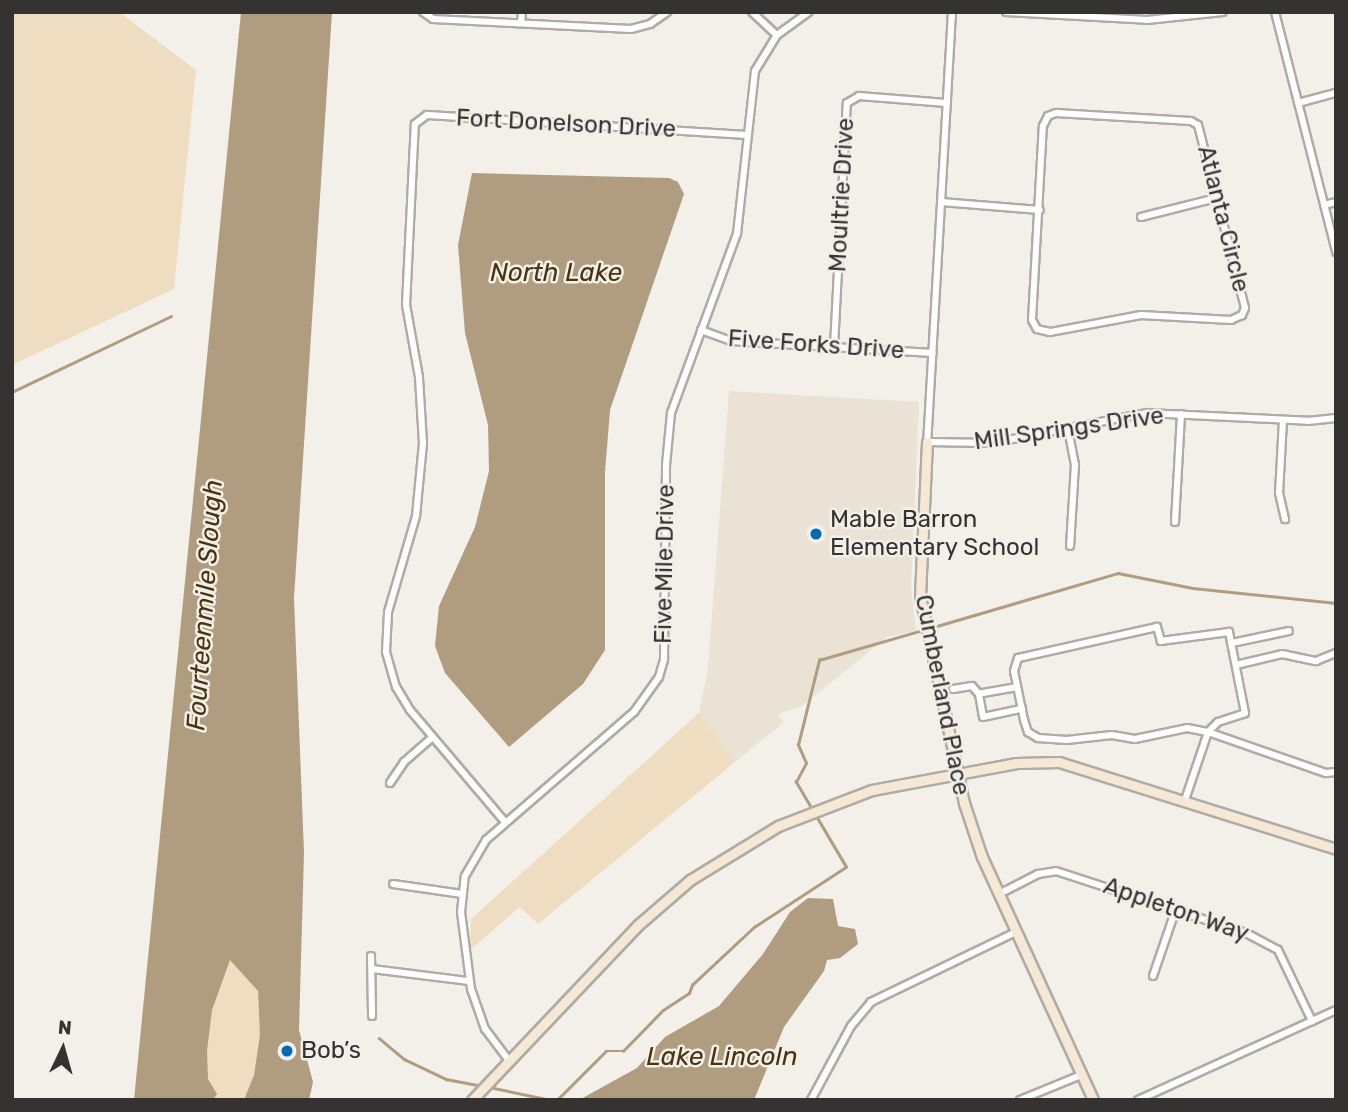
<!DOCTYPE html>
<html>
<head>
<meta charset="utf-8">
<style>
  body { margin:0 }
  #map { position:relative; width:1348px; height:1112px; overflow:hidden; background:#f3efe9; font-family:Rubik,sans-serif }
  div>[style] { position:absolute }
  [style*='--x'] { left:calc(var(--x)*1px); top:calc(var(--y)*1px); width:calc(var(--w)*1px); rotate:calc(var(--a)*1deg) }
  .built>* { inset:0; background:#eae2d5 }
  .green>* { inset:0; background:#efddc2 }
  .water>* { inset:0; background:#b09d80 }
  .stream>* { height:2.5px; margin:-1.25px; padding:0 1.25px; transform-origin:1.25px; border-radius:1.25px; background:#b09d80 }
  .roads { filter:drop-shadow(2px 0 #afaba5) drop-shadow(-2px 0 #afaba5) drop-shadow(0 2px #afaba5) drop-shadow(0 -2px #afaba5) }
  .street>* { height:6px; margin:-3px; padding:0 3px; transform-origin:3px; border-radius:3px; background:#fff }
  .secondary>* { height:9px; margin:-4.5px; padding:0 4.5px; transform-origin:4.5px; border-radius:4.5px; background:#f5e9d5 }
  .dots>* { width:19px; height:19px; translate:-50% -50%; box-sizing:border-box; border:4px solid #f3efe9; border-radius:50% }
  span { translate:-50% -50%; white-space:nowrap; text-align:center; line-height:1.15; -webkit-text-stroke:5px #f3efe9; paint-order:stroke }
  .street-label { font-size:24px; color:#353331 }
  .poi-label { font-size:24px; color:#353331 }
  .left { translate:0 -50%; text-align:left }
  .water-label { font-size:26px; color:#4a340d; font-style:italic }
  .frame { position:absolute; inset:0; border:14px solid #353331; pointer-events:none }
  .north { position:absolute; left:28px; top:1014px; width:70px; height:70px; -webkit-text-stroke:5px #f3efe9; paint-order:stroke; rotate:5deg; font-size:19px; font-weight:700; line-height:28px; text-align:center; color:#353331 }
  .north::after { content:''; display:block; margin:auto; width:24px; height:32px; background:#353331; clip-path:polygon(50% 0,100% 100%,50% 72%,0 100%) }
</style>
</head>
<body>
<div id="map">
  <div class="built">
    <div style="clip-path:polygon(729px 391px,919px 402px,911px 586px,916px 631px,887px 637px,802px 706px,778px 714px,784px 722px,735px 762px,699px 713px,708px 668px)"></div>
  </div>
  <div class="green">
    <div style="clip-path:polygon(16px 12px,119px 12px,196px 70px,174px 289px,12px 365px,12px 14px)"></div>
    <div style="clip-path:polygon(699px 713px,735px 762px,538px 924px,520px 907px,470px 950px,471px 919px)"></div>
    <div style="clip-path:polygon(236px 744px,271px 1100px,199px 1100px)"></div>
  </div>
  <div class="water">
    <div style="clip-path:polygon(241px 12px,332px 12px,294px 598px,304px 853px,299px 1030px,313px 1082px,309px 1100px,244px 1100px,254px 1075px,260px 1035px,258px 991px,230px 960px,212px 1010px,207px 1051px,208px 1079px,217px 1094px,213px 1100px,134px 1100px)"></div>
    <div style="clip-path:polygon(472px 173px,669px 178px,678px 182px,684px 194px,610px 410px,605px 472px,605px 650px,583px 684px,509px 747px,445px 673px,435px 646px,439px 606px,475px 527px,489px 471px,488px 425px,465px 333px,458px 245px)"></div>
    <div style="clip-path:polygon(808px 898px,833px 899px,838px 926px,855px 929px,858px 944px,840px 958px,827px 960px,824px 971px,784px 1027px,754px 1100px,579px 1100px,637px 1068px,665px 1037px,719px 1006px,763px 954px,790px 912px)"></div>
  </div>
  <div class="stream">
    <div style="--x:12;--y:392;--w:176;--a:-25.5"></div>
    <div style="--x:930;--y:628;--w:196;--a:-16.3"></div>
    <div style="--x:1118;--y:573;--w:76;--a:11.3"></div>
    <div style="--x:1193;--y:588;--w:144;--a:6"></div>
    <div style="--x:379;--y:1038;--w:33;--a:40"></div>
    <div style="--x:404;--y:1059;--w:47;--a:25.5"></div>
    <div style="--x:446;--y:1079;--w:38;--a:11"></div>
    <div style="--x:489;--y:1087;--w:63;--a:11.8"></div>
    <div style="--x:557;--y:1100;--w:69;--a:-45"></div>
    <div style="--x:606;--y:1051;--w:17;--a:0"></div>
    <div style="--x:623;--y:1051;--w:57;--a:-45.7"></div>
    <div style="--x:663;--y:1010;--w:31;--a:-33"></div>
    <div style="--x:689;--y:993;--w:9;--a:-69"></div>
    <div style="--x:692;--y:985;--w:85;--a:-43.1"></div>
    <div style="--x:754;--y:927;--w:110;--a:-33.1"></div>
    <div style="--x:846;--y:867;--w:99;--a:-120.5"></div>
    <div style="--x:796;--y:782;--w:21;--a:-62"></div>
    <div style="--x:806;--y:763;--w:20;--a:-114"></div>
    <div style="--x:798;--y:745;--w:88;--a:-76.1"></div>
    <div style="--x:819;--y:660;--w:108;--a:-16.1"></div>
  </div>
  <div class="roads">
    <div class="street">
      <div style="--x:423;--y:12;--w:12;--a:35"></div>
      <div style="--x:433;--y:19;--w:198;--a:2.9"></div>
      <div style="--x:631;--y:29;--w:20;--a:-15"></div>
      <div style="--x:650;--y:24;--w:21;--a:-35"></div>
      <div style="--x:752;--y:12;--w:34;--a:43"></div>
      <div style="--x:952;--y:12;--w:431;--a:93.3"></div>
      <div style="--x:927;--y:442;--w:65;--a:0.9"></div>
      <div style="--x:992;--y:443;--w:158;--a:-11"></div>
      <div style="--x:1147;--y:413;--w:161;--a:2.8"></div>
      <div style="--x:1308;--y:421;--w:28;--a:-6"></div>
      <div style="--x:1006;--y:12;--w:141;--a:3.2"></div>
      <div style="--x:1147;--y:20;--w:76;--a:-6"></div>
      <div style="--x:1275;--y:12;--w:248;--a:75.7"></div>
      <div style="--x:521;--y:23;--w:11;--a:-85"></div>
      <div style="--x:1298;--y:103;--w:39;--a:-15"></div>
      <div style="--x:1056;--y:113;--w:135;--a:3.4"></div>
      <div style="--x:1191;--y:121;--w:8;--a:30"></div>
      <div style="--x:1198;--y:125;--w:189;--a:75.6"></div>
      <div style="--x:1245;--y:308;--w:8;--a:113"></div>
      <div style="--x:1242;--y:315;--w:12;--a:156"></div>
      <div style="--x:1231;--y:320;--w:90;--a:-176.8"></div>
      <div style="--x:1141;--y:315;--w:93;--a:169.4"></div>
      <div style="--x:1050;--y:332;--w:13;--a:-167"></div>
      <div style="--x:1037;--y:329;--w:10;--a:-119"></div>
      <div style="--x:1032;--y:320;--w:194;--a:-86.8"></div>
      <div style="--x:1043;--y:126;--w:11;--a:-63"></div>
      <div style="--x:1048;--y:116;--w:9;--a:-21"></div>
      <div style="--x:941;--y:202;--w:99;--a:4.6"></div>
      <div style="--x:1324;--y:205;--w:12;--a:-14"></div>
      <div style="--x:1141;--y:217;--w:77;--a:-14.2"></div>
      <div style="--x:701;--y:330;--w:32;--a:20"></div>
      <div style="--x:731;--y:341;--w:202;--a:3.4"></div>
      <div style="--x:834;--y:347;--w:244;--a:-87"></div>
      <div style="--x:847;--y:103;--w:14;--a:-30"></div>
      <div style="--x:859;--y:96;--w:88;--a:4.5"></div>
      <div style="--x:1283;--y:420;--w:73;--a:93.1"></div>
      <div style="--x:1279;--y:493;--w:27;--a:77"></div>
      <div style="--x:1068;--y:429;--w:37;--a:79"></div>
      <div style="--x:1075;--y:465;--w:81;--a:93.5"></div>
      <div style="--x:1175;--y:522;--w:108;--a:-86.8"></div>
      <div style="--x:1232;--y:643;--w:58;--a:-11.9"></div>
      <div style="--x:1236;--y:665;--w:47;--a:-13.4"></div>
      <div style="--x:1282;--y:654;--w:35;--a:12"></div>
      <div style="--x:1316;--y:661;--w:22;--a:-22"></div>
      <div style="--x:1017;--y:687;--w:39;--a:170"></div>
      <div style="--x:979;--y:694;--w:23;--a:80"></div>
      <div style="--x:983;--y:717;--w:40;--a:-12"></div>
      <div style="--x:953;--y:689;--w:19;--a:-9"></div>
      <div style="--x:972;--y:686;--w:11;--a:49"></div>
      <div style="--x:390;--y:783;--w:25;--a:-56"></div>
      <div style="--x:404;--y:762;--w:38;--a:-41"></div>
      <div style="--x:1185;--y:800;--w:72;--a:-71.3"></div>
      <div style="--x:1208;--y:732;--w:14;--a:-45"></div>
      <div style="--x:1218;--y:722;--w:28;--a:-18"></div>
      <div style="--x:1245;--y:713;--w:83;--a:-101.2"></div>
      <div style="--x:1229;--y:632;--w:69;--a:172.5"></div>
      <div style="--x:1161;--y:641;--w:15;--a:-106"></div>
      <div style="--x:1157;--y:627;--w:142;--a:167.4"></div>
      <div style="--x:1018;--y:658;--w:14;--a:107"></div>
      <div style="--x:1014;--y:671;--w:50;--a:78.5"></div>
      <div style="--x:1024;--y:720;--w:13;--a:72"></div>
      <div style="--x:1028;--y:732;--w:12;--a:31"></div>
      <div style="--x:1038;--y:738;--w:29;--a:4"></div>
      <div style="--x:1067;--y:740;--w:45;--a:-6.3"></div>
      <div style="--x:1112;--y:735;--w:23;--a:10"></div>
      <div style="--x:1135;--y:739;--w:53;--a:-11.9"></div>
      <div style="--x:1187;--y:728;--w:21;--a:11"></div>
      <div style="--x:1208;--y:732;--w:125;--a:19.2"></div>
      <div style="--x:1326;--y:773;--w:10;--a:-6"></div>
      <div style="--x:505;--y:822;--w:147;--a:-130.3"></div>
      <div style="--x:410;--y:710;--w:27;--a:-121"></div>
      <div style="--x:396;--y:687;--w:36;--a:-106"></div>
      <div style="--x:386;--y:652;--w:40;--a:-87.1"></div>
      <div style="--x:388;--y:612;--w:100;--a:-73.7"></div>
      <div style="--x:416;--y:516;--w:73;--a:-84.5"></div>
      <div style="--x:423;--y:443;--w:66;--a:-93.5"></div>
      <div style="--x:419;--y:377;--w:73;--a:-100.2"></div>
      <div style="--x:406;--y:305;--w:181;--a:-87.2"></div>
      <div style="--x:415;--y:124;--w:15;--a:-37"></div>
      <div style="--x:427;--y:115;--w:321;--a:3.6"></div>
      <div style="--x:393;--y:884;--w:70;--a:8.2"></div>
      <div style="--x:999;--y:894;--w:44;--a:-27.1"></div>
      <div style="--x:1038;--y:874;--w:18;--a:-9"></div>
      <div style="--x:1056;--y:871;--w:200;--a:18.1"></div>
      <div style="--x:1246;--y:933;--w:36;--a:28"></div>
      <div style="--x:1278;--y:950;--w:79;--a:64.4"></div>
      <div style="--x:371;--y:956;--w:60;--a:89"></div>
      <div style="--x:372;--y:969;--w:98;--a:7.1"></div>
      <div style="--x:1153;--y:976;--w:71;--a:-71.1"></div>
      <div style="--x:507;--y:1058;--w:36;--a:-127"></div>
      <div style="--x:485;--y:1029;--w:42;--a:-109.3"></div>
      <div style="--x:471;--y:989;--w:78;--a:-97.4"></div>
      <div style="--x:461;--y:912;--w:36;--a:-84"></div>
      <div style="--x:465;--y:876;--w:42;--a:-59.7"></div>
      <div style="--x:486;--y:840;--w:196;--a:-40.9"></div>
      <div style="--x:634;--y:712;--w:43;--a:-54.5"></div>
      <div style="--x:659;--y:677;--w:19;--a:-74"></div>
      <div style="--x:664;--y:659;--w:194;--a:-89.4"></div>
      <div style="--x:666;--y:465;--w:52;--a:-84.5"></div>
      <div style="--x:671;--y:413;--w:191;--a:-69.8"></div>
      <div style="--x:737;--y:234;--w:164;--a:-83.7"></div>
      <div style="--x:755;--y:71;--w:42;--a:-58.6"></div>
      <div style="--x:777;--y:35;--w:39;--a:-36"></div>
      <div style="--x:811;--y:1100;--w:84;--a:-61.6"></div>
      <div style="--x:851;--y:1026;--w:31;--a:-50"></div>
      <div style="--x:871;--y:1002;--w:161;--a:-25.8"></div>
      <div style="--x:1020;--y:1100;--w:66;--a:-22.3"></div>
      <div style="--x:1138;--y:1100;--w:217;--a:-24.4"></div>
    </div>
    <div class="secondary">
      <div style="--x:927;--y:442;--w:154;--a:92.6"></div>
      <div style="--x:920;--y:596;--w:212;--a:78"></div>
      <div style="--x:964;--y:803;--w:57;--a:71.6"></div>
      <div style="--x:982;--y:857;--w:267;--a:65.4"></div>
      <div style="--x:472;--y:1100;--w:241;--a:-46.5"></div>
      <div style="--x:638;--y:925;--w:69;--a:-40.9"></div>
      <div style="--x:690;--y:880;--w:103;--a:-31.5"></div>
      <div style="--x:778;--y:826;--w:101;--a:-21"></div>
      <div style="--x:872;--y:790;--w:147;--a:-10.6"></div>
      <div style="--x:1016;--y:763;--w:43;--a:-1.3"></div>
      <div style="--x:1059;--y:762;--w:290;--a:17.4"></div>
    </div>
  </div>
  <div class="dots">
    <div style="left:816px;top:534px;background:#006ab5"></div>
    <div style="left:287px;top:1051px;background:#006ab5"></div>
  </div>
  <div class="street-label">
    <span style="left:566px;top:124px;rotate:3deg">Fort Donelson Drive</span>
    <span style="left:842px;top:195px;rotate:-87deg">Moultrie Drive</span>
    <span style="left:1223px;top:219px;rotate:76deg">Atlanta Circle</span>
    <span style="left:816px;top:345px;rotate:4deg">Five Forks Drive</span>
    <span style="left:1069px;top:429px;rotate:-8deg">Mill Springs Drive</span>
    <span style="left:665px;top:564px;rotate:-89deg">Five Mile Drive</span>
    <span style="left:942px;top:695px;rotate:79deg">Cumberland Place</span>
    <span style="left:1176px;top:910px;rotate:19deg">Appleton Way</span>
  </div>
  <div class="poi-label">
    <span class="left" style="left:830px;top:534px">Mable Barron<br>Elementary School</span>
    <span class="left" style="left:301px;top:1051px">Bob’s</span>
  </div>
  <div class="water-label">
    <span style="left:556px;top:273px">North Lake</span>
    <span style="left:205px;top:605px;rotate:-86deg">Fourteenmile Slough</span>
    <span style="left:722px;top:1057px">Lake Lincoln</span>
  </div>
  <div class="frame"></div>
  <div class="north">N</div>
</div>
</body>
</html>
